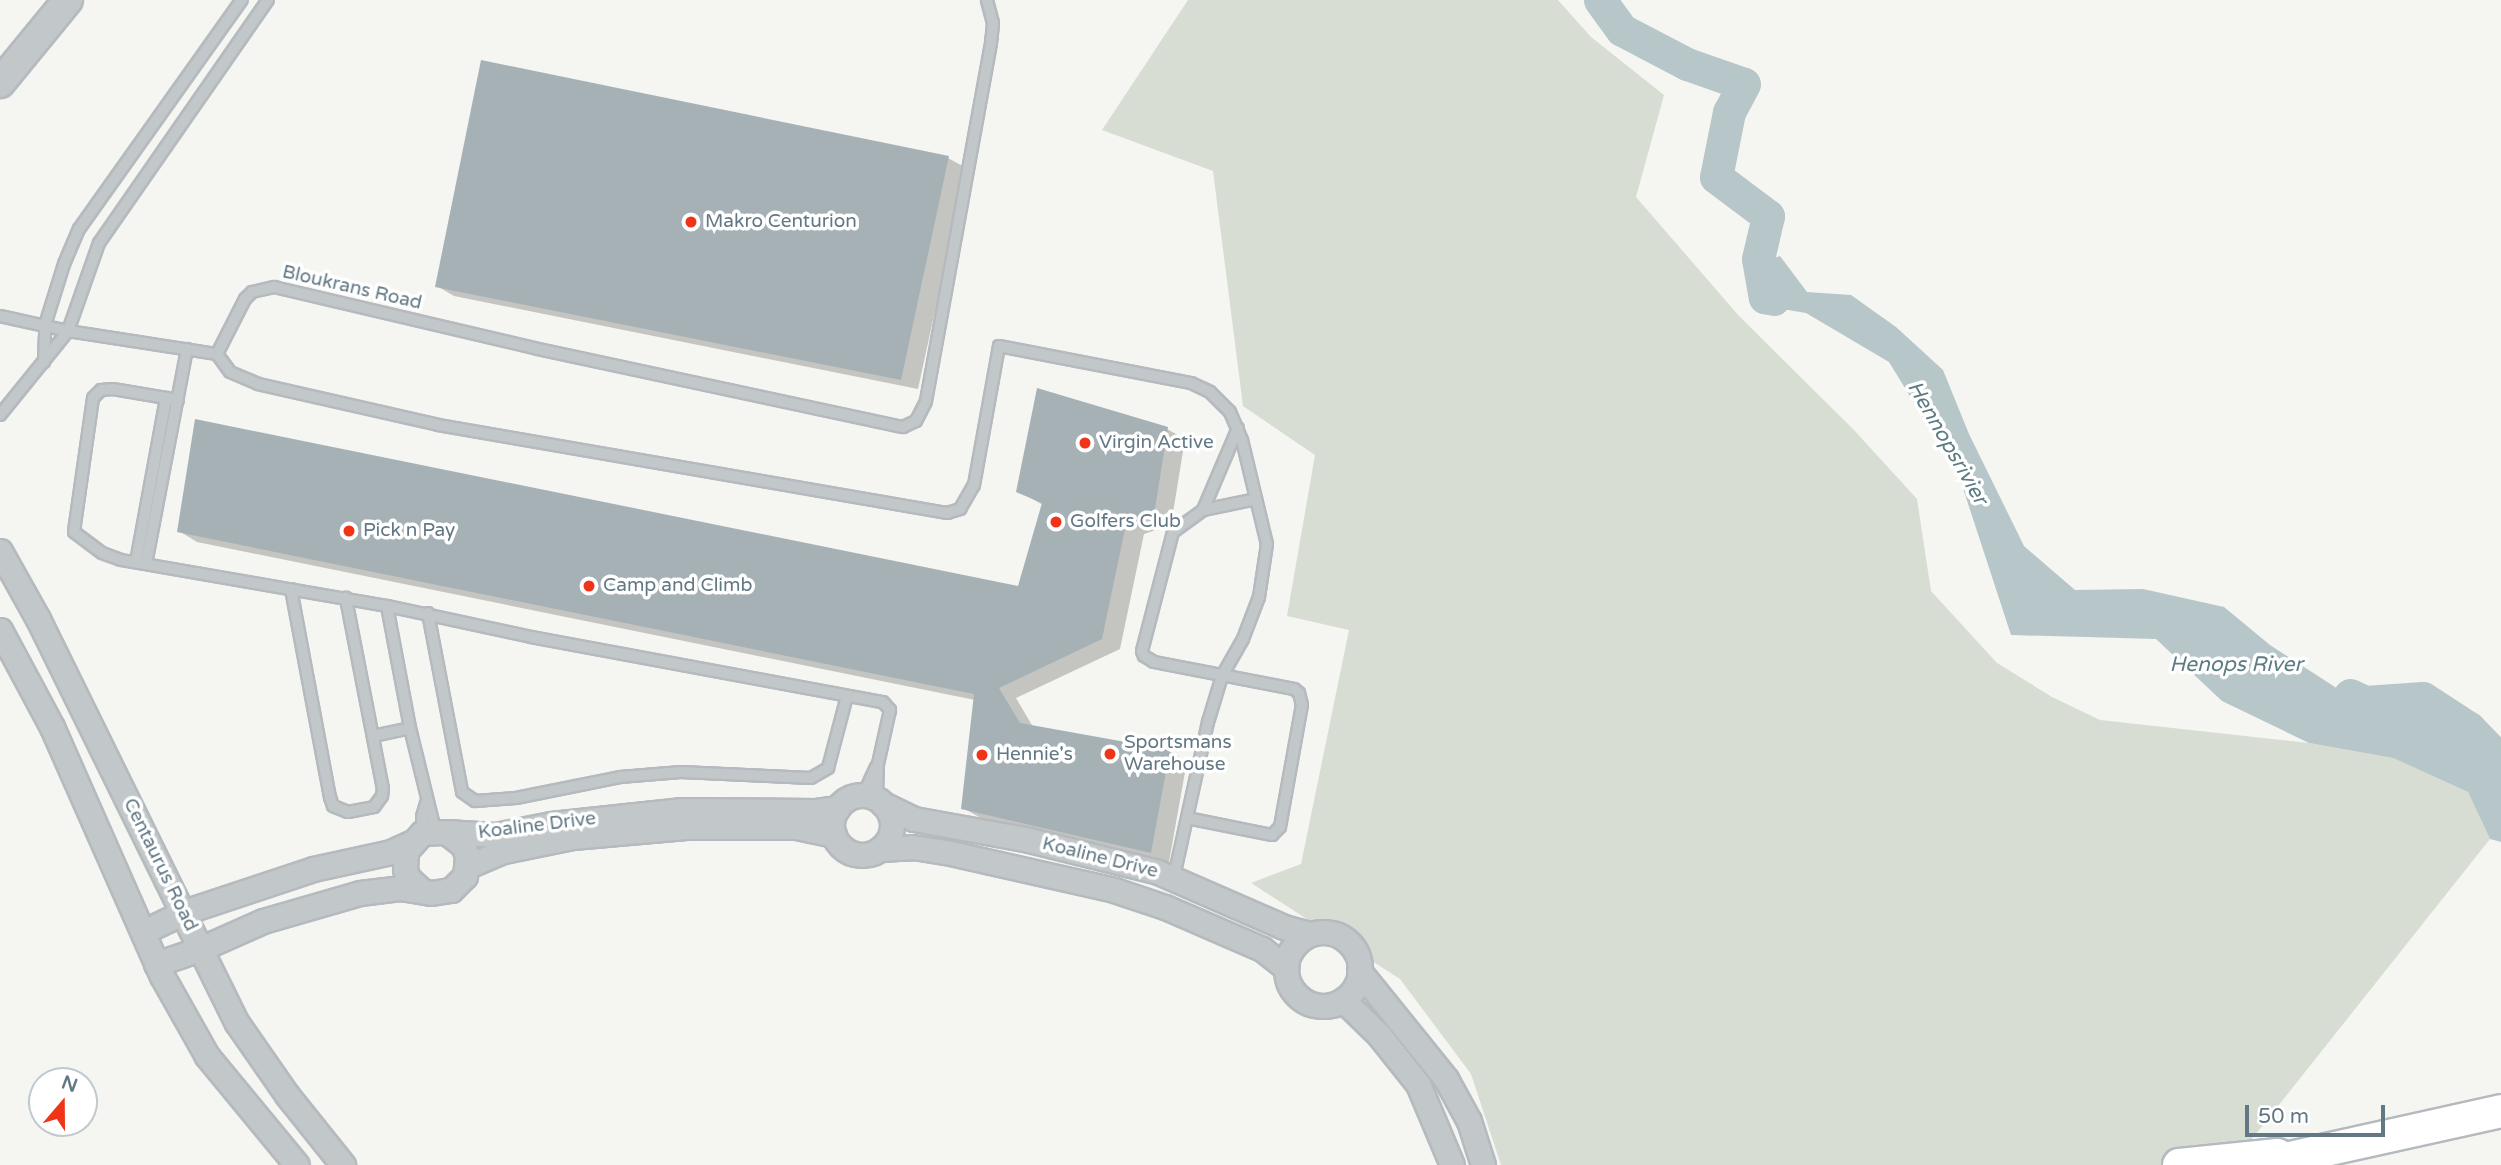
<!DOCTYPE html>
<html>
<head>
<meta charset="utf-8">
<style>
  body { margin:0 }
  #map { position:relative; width:2501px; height:1165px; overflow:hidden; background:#f5f5f1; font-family:"Varela Round",sans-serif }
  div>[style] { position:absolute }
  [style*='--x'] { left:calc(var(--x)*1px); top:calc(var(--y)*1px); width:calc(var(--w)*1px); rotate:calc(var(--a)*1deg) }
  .green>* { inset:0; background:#d7ddd2 }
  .water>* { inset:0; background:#b7c6c9 }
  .shadow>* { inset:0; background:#0003 }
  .river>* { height:33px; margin:-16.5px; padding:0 16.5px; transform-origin:16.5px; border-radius:16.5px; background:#b7c6c9 }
  .building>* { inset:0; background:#a6b1b5 }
  .roads { filter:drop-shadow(2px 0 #b4babe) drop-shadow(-2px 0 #b4babe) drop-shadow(0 2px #b4babe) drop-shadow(0 -2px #b4babe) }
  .service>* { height:10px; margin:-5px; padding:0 5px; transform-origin:5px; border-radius:5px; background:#c2c7c9 }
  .minor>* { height:23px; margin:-11.5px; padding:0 11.5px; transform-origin:11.5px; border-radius:11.5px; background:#c2c7c9 }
  .minor>.ring { margin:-11.5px; padding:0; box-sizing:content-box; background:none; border:23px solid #c2c7c9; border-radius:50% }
  .tertiary>* { height:28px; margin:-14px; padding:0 14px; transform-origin:14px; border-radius:14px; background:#c2c7c9 }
  .secondary>* { height:32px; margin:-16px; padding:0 16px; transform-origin:16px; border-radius:16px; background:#fff }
  .dots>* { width:19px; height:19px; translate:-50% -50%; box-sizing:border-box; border:4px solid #fff; border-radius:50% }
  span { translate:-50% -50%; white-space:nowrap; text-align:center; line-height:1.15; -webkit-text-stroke:7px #fff; paint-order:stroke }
  .poi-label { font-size:19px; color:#627884 }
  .left { translate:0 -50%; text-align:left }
  .street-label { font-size:19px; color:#627884 }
  .water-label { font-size:21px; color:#5d7b82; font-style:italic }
  .north { position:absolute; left:28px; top:1067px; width:70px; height:70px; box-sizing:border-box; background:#fff; border:2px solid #c0c9ce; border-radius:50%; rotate:20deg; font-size:19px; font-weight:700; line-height:28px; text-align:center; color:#627884 }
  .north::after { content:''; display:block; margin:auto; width:24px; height:32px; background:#ef3417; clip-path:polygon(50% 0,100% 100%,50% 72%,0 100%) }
  .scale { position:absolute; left:2245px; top:1105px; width:140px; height:32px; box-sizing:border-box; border:4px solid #627884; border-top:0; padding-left:9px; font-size:21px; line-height:24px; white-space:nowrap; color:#627884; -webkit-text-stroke:5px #fff; paint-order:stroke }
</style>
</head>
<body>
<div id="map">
  <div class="green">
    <div style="clip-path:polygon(1188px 0,1558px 0,1591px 37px,1664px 95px,1636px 197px,1739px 316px,1853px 429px,1917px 499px,1931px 591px,1997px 663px,2052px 697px,2100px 720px,2309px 743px,2393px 758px,2468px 792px,2490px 839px,2236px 1159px,2183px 1165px,1501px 1165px,1471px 1074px,1400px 979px,1251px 883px,1301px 864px,1349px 630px,1287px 616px,1315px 455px,1243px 406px,1213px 171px,1102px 130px)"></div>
  </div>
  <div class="water">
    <div style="clip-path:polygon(1780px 256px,1807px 292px,1851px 295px,1896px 327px,1943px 370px,1969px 434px,2024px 546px,2075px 590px,2143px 589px,2224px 607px,2270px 645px,2338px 689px,2378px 702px,2423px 698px,2469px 728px,2501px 761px,2501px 842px,2490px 839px,2468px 792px,2393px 758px,2309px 743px,2222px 701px,2156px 639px,2011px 635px,1959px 476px,1889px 362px,1806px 313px,1758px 305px,1752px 266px)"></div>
  </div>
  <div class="shadow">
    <div style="clip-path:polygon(948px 158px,966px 168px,918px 389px,454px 296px,437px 286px)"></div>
    <div style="clip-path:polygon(1167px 429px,1185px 439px,1171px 525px,1144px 534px,1120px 649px,1016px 698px,1033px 727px,1169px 751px,1187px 761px,1169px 862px,981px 818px,963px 808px,975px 700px,197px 542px,179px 531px,1020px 588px,1043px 505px,1018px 491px)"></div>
  </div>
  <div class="river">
    <div style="--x:1600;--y:0;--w:37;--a:54"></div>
    <div style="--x:1622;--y:30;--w:73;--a:27.6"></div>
    <div style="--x:1687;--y:64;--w:60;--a:19.3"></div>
    <div style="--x:1744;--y:84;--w:32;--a:118"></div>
    <div style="--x:1729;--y:112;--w:66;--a:101.3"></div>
    <div style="--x:1716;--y:177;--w:65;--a:36.9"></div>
    <div style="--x:1768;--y:216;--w:44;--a:103.1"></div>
    <div style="--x:1758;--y:259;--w:39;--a:80"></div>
    <div style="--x:1765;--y:297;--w:9;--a:13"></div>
    <div style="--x:2350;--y:695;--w:17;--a:25"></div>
    <div style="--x:2365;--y:702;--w:58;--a:-3.9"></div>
    <div style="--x:2423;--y:698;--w:55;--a:33.1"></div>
    <div style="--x:2469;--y:728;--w:46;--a:45.9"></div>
  </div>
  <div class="building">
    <div style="clip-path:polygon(481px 60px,949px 156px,901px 380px,435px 287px)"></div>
    <div style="clip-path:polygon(1037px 388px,1168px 427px,1154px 515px,1126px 524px,1102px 639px,999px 688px,1020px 723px,1170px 750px,1151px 853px,961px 809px,974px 694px,177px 532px,195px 419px,1018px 586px,1042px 503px,1016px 492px)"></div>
  </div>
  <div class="roads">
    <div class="service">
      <div style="--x:0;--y:316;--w:70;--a:12.4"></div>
      <div style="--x:68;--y:331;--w:151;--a:8.8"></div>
      <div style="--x:217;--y:354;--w:62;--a:-63"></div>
      <div style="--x:245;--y:299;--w:10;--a:-45"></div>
      <div style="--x:252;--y:292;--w:23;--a:-13"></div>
      <div style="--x:274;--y:287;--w:271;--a:13.2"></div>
      <div style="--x:538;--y:349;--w:373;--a:12.1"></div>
      <div style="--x:903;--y:427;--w:14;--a:-25"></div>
      <div style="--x:916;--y:421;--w:22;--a:-63"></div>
      <div style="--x:926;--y:401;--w:364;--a:-79.7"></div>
      <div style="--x:991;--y:43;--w:20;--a:-84"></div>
      <div style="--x:993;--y:23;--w:24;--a:-105"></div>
      <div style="--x:217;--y:354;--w:22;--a:54"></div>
      <div style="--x:230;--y:372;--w:30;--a:23"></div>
      <div style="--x:258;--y:384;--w:185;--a:12.8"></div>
      <div style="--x:438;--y:425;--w:517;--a:9.81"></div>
      <div style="--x:947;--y:513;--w:14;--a:-17"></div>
      <div style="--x:960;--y:509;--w:28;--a:-60"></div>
      <div style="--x:974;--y:485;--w:141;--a:-79.8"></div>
      <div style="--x:999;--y:346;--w:196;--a:10.9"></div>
      <div style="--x:1191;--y:383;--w:21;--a:25"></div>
      <div style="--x:1210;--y:392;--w:28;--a:45"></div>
      <div style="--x:1230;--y:412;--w:30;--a:67"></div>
      <div style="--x:1242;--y:440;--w:107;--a:76.5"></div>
      <div style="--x:1267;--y:544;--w:54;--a:98.6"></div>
      <div style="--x:1259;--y:597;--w:45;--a:110.9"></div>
      <div style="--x:1243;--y:639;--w:43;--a:119.6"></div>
      <div style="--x:1222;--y:676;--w:48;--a:106.9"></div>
      <div style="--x:1208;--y:722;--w:159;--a:102.4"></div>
      <div style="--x:44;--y:362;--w:37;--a:-88"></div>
      <div style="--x:45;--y:325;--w:64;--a:-72.7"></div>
      <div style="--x:64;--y:264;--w:38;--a:-67"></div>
      <div style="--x:79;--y:229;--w:281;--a:-54.6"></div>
      <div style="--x:178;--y:400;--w:66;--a:-170.4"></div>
      <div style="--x:113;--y:389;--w:12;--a:175"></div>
      <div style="--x:101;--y:390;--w:11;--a:135"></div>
      <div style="--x:93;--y:398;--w:135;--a:98.1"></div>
      <div style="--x:74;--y:532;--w:35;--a:37"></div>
      <div style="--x:102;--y:553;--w:20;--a:20"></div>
      <div style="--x:121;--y:560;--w:270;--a:9.8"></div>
      <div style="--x:387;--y:606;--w:147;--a:12.1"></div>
      <div style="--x:531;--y:637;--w:358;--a:10.5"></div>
      <div style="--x:883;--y:702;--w:11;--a:49"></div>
      <div style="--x:890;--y:710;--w:55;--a:102.5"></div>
      <div style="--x:878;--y:764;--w:35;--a:92"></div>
      <div style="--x:0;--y:415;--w:108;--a:-51"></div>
      <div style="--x:68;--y:331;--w:93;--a:-70.6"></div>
      <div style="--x:99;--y:243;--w:296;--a:-55.2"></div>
      <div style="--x:1203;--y:510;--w:89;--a:-66.9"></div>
      <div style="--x:136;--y:562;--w:167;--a:-79.6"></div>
      <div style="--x:146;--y:564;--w:219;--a:-79.2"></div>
      <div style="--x:291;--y:589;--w:212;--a:79.4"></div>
      <div style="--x:330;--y:797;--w:9;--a:72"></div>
      <div style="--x:333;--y:806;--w:16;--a:22"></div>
      <div style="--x:348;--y:812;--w:26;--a:-11"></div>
      <div style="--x:374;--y:807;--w:14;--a:-54"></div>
      <div style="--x:382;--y:796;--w:7;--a:-82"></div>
      <div style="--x:383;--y:789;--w:195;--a:-101"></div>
      <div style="--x:387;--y:606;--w:124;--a:79.3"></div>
      <div style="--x:410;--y:728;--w:105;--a:76.2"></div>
      <div style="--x:428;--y:613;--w:182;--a:79.2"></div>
      <div style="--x:462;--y:792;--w:16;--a:35"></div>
      <div style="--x:475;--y:801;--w:41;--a:-4.2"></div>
      <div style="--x:516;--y:798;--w:106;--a:-11.4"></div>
      <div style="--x:620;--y:777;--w:61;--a:-4.7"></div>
      <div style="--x:681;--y:772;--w:130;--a:2.6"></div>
      <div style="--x:811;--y:778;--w:20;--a:-30"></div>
      <div style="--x:828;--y:768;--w:74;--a:-75.2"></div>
      <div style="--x:373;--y:736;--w:38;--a:-12"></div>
      <div style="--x:863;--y:795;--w:31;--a:-65"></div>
      <div style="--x:1187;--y:818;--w:87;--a:11.3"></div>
      <div style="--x:1272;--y:835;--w:11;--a:-45"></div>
      <div style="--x:1280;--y:827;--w:124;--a:-79.8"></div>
      <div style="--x:1302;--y:705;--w:12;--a:-104"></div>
      <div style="--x:1299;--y:693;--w:6;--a:-141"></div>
      <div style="--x:1294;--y:689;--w:143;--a:-169.1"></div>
      <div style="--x:1154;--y:662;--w:12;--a:-149"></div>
      <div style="--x:1144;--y:656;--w:5;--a:-112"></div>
      <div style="--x:1142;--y:651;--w:123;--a:-75.4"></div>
      <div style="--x:1173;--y:532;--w:37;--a:-36"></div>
      <div style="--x:1203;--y:510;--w:54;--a:-11.7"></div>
      <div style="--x:422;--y:833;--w:16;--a:-90"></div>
      <div style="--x:422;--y:817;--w:15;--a:-74"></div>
    </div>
    <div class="minor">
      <div style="--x:0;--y:551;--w:78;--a:60.8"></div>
      <div style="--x:38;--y:619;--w:450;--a:63.8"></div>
      <div style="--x:237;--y:1023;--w:88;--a:55.2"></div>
      <div style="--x:287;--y:1095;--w:90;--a:51.3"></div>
      <div style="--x:0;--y:630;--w:110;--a:61.8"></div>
      <div style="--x:52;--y:727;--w:272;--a:66.2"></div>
      <div style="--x:162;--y:976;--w:92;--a:60.6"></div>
      <div style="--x:207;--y:1056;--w:141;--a:50.5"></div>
      <div class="ring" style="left:832px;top:795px;width:37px;height:37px"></div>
      <div style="--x:883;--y:804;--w:34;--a:26"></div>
      <div style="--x:914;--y:819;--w:117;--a:10.3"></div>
      <div style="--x:1029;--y:840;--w:133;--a:13.9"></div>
      <div style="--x:1158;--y:872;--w:137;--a:23.6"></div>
      <div style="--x:1284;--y:927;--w:27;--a:15"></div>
      <div style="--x:446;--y:832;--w:49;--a:3.5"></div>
      <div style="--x:495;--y:835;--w:57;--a:-11.1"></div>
      <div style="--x:551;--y:824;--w:132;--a:-6.1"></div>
      <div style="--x:682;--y:810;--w:134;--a:0.4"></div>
      <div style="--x:816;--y:811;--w:22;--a:-8"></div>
      <div style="--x:880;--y:849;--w:33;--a:-3"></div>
      <div style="--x:913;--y:847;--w:33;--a:9"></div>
      <div style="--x:946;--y:852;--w:172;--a:12.7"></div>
      <div style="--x:1114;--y:890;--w:54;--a:18.4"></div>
      <div style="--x:1165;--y:907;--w:106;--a:23.4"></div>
      <div style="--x:1262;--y:949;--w:31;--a:38"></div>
      <div style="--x:468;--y:866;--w:39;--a:-23"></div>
      <div style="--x:504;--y:851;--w:70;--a:-11.5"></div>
      <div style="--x:573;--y:837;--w:113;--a:-5.1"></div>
      <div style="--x:686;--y:827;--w:110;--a:0"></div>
      <div style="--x:796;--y:827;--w:39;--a:12"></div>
      <div style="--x:143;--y:932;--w:46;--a:-26"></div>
      <div style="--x:184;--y:912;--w:136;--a:-18.4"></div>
      <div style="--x:313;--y:869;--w:80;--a:-12.3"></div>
      <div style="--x:391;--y:852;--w:21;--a:-25"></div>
      <div class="ring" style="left:1286px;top:932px;width:51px;height:51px"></div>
      <div style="--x:156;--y:964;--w:46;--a:-18.8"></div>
      <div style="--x:200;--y:949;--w:69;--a:-24"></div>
      <div style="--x:263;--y:921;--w:101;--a:-16.1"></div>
      <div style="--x:360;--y:893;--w:40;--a:-7.1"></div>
      <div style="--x:400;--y:888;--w:31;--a:9"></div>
      <div style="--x:431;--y:893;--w:20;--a:-9"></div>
      <div style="--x:451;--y:890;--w:20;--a:-45"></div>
      <div style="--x:465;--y:876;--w:20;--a:-84"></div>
      <div style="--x:467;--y:856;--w:12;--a:-110"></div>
      <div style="--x:463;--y:845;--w:21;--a:-143"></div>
      <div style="--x:446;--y:832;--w:24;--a:178"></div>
      <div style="--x:422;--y:833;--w:24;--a:132"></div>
      <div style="--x:406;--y:851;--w:18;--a:93"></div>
      <div style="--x:405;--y:869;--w:9;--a:72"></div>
      <div style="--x:408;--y:878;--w:18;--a:43"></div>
      <div style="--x:1359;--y:971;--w:139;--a:51.1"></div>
      <div style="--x:1446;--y:1079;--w:48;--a:61.3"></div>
      <div style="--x:1469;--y:1121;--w:46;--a:72.3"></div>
      <div style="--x:1343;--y:1000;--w:50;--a:44.2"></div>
      <div style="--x:1379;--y:1035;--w:63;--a:51.5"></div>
      <div style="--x:1418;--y:1084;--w:88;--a:67.2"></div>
    </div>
    <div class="tertiary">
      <div style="--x:0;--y:83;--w:107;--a:-50.7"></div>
    </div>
    <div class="secondary">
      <div style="--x:2179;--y:1165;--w:99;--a:-5.8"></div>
      <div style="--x:2258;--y:1165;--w:249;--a:-12.5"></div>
    </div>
  </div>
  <div class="dots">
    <div style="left:691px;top:222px;background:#ef3417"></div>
    <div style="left:1085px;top:443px;background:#ef3417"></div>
    <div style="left:1056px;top:522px;background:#ef3417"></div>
    <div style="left:349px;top:531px;background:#ef3417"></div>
    <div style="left:589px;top:586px;background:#ef3417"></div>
    <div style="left:1110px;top:754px;background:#ef3417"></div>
    <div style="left:982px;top:755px;background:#ef3417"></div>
  </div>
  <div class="poi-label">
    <span class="left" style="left:705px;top:222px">Makro Centurion</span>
    <span class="left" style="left:1099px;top:443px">Virgin Active</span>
    <span class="left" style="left:1070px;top:522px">Golfers Club</span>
    <span class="left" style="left:363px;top:531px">Pick n Pay</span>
    <span class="left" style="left:603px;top:586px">Camp and Climb</span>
    <span class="left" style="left:1124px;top:754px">Sportsmans<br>Warehouse</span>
    <span class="left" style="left:996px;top:755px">Hennie's</span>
  </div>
  <div class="street-label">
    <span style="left:352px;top:288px;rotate:13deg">Bloukrans Road</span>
    <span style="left:537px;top:826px;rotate:-7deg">Koaline Drive</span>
    <span style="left:1100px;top:858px;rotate:14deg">Koaline Drive</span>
    <span style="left:160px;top:865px;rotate:64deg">Centaurus Road</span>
  </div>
  <div class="water-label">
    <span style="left:1947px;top:443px;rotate:60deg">Hennopsrivier</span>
    <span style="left:2236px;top:665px">Henops River</span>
  </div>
  <div class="north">N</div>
  <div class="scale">50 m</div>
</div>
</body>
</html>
